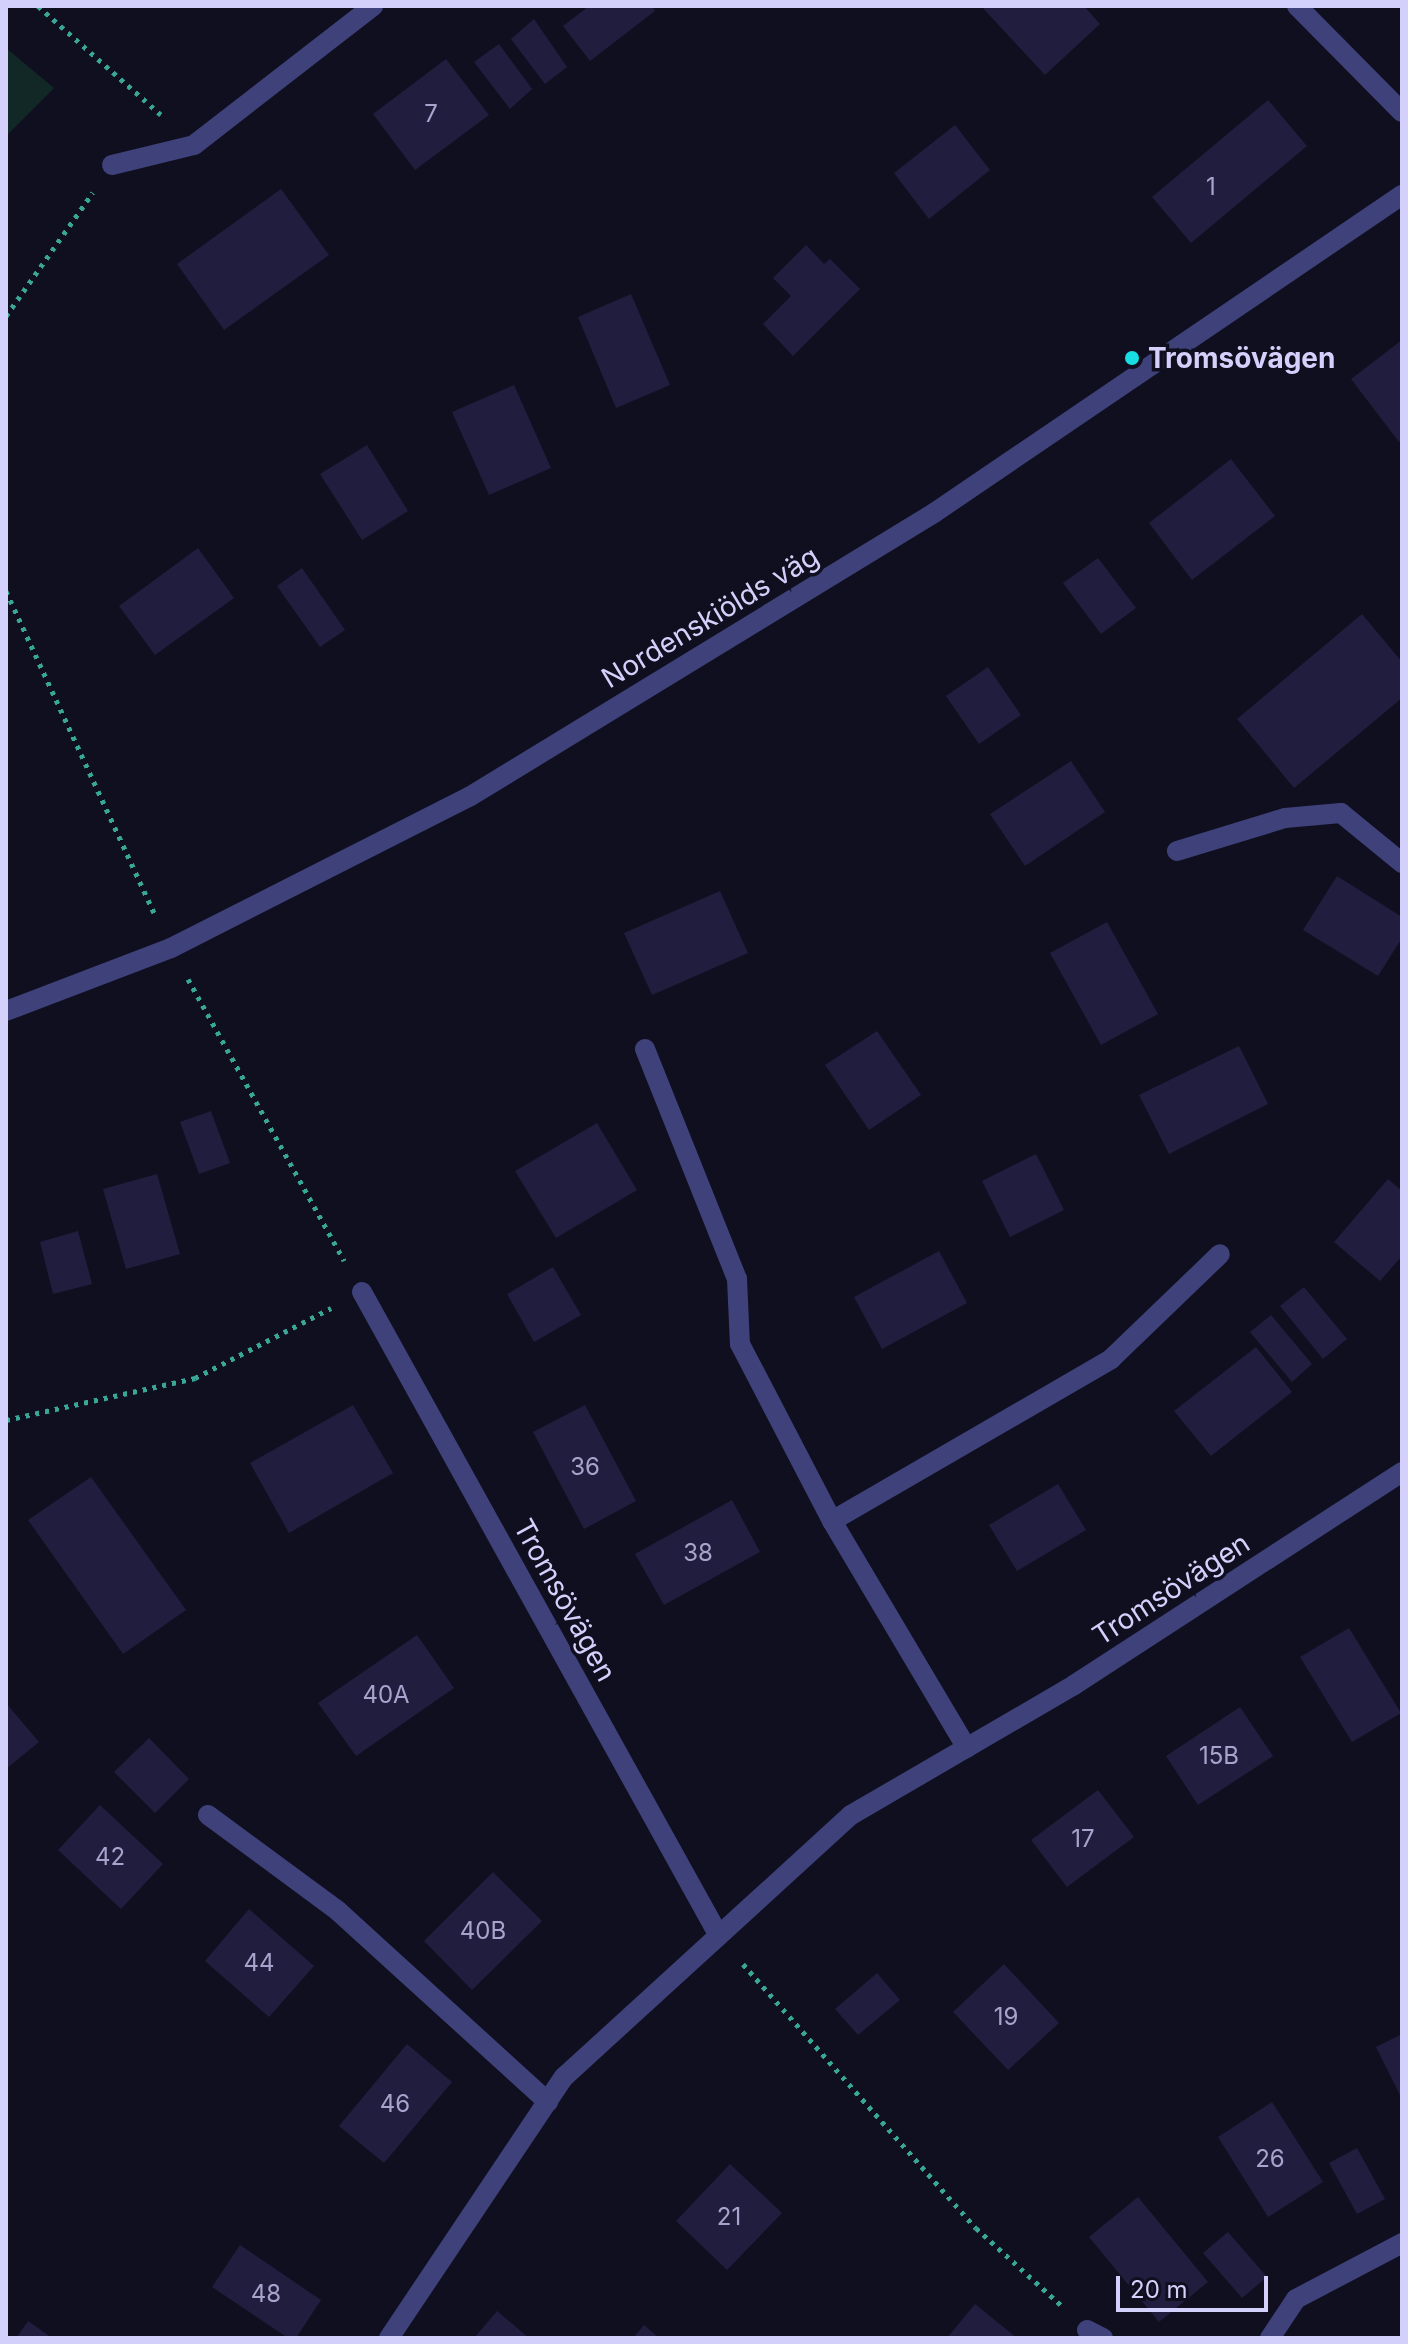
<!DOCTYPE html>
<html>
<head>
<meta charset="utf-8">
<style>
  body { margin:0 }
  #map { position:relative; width:1408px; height:2344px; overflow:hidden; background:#100f1f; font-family:Inter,sans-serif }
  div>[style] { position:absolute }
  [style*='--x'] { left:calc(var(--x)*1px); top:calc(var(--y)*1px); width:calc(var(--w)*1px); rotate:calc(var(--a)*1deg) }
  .green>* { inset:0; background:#122826 }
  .building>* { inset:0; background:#211d3e }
  .path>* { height:5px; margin-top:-2.5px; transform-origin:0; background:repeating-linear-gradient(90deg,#39a797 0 4px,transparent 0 10px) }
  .service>* { height:20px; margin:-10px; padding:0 10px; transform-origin:10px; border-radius:10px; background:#3e417a }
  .minor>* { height:20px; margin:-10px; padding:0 10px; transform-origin:10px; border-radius:10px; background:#3e417a }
  .dots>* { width:22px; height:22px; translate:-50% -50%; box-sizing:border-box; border:4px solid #100f1f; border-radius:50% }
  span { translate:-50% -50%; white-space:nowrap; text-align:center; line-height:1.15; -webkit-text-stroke:7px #100f1f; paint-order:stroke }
  .number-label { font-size:24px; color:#a6a4cc }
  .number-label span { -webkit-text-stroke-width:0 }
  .poi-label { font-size:28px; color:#d3d1fb; font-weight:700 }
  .left { translate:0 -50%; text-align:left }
  .street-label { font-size:28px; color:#d3d1fb }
  .frame { position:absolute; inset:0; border:8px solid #d3d1fb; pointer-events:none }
  .scale { position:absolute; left:1116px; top:2276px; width:152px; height:36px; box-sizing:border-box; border:4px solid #d3d1fb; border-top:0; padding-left:10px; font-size:24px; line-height:28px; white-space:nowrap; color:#d3d1fb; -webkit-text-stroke:6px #100f1f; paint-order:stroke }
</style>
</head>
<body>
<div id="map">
  <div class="green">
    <div style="clip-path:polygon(6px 48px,54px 88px,6px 136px)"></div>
  </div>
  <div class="building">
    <div style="clip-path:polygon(589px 6px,652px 6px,655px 11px,590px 61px,563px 26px)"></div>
    <div style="clip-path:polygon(981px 6px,1084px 6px,1100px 24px,1045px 75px)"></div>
    <div style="clip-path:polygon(534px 19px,567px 67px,545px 84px,511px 39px)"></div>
    <div style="clip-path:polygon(499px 44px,532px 89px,510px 109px,474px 62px)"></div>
    <div style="clip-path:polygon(446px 59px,489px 115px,415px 170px,373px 114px)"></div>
    <div style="clip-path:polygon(1268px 100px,1307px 146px,1191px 243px,1152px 197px)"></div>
    <div style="clip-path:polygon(955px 125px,990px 170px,929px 219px,894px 173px)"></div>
    <div style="clip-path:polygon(281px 189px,329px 255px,224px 330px,177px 264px)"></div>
    <div style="clip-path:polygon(806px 245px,824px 264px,830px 259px,860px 289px,793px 356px,763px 324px,791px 296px,773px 278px)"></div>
    <div style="clip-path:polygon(631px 294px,670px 385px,616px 408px,578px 317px)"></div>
    <div style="clip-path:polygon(1402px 340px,1402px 439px,1399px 442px,1351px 379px)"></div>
    <div style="clip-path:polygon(514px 385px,551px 468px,489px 495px,452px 412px)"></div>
    <div style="clip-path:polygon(367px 445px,408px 511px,362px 540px,320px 474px)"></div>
    <div style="clip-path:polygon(1231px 459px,1275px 516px,1192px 580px,1149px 523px)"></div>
    <div style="clip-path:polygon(198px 548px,234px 598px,155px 655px,119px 606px)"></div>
    <div style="clip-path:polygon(1098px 558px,1136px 608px,1101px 634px,1063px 583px)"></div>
    <div style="clip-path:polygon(302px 568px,345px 630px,320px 647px,277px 586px)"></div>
    <div style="clip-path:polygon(1362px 614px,1402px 662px,1402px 698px,1294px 788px,1237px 719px)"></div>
    <div style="clip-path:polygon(988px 667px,1021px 715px,979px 744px,946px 696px)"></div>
    <div style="clip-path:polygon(1071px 761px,1105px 812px,1025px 866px,990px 814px)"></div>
    <div style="clip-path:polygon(1337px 876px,1402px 917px,1402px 938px,1378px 976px,1303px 930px)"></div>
    <div style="clip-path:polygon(720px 891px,748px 953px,652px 995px,624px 933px)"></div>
    <div style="clip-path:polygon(1107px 922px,1158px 1014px,1101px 1045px,1050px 953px)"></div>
    <div style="clip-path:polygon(877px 1031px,921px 1095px,869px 1130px,825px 1065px)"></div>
    <div style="clip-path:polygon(1239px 1046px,1268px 1104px,1169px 1154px,1139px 1095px)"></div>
    <div style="clip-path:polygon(211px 1111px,230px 1163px,199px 1174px,180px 1122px)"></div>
    <div style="clip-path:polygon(597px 1123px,637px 1190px,556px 1238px,515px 1171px)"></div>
    <div style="clip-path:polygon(1036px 1154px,1064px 1210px,1010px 1237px,982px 1181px)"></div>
    <div style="clip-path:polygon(157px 1174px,180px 1254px,126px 1269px,103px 1189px)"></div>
    <div style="clip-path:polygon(1388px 1179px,1402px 1191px,1402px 1256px,1380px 1281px,1334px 1242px)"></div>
    <div style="clip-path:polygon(78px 1231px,92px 1284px,53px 1294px,40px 1242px)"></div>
    <div style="clip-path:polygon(939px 1251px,967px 1303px,882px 1349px,854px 1297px)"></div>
    <div style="clip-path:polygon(553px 1267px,581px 1315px,534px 1342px,507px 1294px)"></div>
    <div style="clip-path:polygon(1304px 1287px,1347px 1339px,1323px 1359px,1280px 1306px)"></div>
    <div style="clip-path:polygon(1271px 1315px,1312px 1364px,1292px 1382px,1250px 1332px)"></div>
    <div style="clip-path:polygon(1256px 1347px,1292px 1392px,1211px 1456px,1174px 1411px)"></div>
    <div style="clip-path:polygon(353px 1405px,393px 1473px,289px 1533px,250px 1463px)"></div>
    <div style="clip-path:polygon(585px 1405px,636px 1501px,584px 1529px,533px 1432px)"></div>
    <div style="clip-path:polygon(91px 1477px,186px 1610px,123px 1654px,28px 1520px)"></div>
    <div style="clip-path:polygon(1058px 1484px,1086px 1530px,1017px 1571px,989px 1525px)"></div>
    <div style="clip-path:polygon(732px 1500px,760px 1552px,664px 1605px,635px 1554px)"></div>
    <div style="clip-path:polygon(1349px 1628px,1401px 1713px,1352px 1742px,1300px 1657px)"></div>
    <div style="clip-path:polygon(417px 1635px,454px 1688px,356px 1756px,318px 1703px)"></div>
    <div style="clip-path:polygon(6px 1703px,39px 1742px,6px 1769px)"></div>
    <div style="clip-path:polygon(1240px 1707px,1273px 1756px,1198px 1805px,1166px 1756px)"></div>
    <div style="clip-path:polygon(149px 1738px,189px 1779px,155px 1813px,114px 1772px)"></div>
    <div style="clip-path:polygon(1098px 1790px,1134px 1837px,1067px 1887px,1031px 1840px)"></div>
    <div style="clip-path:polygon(100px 1805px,163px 1864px,121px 1909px,58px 1850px)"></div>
    <div style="clip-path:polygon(493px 1872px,542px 1921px,472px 1990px,424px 1941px)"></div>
    <div style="clip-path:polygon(249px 1909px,314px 1966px,269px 2017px,205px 1961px)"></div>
    <div style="clip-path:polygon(1004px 1964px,1059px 2023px,1008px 2070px,953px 2012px)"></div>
    <div style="clip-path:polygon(877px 1973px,900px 2000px,858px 2035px,835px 2009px)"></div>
    <div style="clip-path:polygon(1402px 2034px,1402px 2099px,1376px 2047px)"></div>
    <div style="clip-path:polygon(407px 2044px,452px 2082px,384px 2163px,339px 2126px)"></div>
    <div style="clip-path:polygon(1272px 2102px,1323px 2182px,1268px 2217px,1218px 2137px)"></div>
    <div style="clip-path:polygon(1357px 2148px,1385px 2199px,1357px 2214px,1329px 2163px)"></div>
    <div style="clip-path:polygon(730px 2164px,782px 2213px,727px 2270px,676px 2221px)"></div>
    <div style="clip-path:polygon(1138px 2197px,1208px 2282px,1159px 2322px,1089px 2237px)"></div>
    <div style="clip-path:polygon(1228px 2232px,1267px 2277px,1242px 2298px,1203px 2253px)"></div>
    <div style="clip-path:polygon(240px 2245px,321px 2300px,296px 2338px,288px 2338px,212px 2287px)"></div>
    <div style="clip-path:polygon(975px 2304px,1017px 2338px,947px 2338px)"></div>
    <div style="clip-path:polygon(497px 2311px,529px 2338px,474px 2338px)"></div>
    <div style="clip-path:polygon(28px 2321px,52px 2338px,16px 2338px)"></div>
    <div style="clip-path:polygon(644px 2325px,659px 2338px,633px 2338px)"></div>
  </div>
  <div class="path">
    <div style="--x:38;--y:6;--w:164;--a:41.5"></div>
    <div style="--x:6;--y:316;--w:151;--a:-54.9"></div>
    <div style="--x:6;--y:591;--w:359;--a:65.3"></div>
    <div style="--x:188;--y:979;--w:322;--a:61"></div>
    <div style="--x:6;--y:1420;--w:194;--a:-12.5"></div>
    <div style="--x:195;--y:1378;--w:153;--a:-27.2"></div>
    <div style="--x:743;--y:1964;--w:352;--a:48.6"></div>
    <div style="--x:976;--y:2228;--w:118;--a:42.2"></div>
  </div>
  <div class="service">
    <div style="--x:208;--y:1815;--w:162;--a:36.4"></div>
    <div style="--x:338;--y:1911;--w:284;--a:42.3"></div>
  </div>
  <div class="minor">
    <div style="--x:1297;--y:6;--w:149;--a:45.3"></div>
    <div style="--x:112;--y:165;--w:84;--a:-13.7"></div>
    <div style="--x:194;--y:145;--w:227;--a:-37.8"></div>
    <div style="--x:1177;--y:851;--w:113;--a:-17"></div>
    <div style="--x:1285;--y:818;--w:56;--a:-5.1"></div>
    <div style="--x:1341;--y:813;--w:79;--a:39.3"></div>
    <div style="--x:6;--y:1011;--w:177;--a:-20.9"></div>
    <div style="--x:171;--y:948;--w:334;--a:-26.9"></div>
    <div style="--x:469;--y:797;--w:545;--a:-31.41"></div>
    <div style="--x:934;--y:513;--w:566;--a:-34.2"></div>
    <div style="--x:645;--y:1049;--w:248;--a:68.2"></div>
    <div style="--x:737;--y:1279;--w:65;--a:87.4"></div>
    <div style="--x:740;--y:1344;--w:199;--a:62.5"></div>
    <div style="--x:832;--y:1521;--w:323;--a:-30.1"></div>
    <div style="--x:1111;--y:1359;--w:151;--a:-43.9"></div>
    <div style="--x:362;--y:1292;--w:736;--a:61"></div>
    <div style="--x:832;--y:1521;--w:264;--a:59.3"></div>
    <div style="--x:1087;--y:2330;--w:18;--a:27"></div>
    <div style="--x:389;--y:2338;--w:314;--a:-56.2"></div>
    <div style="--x:564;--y:2077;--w:389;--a:-42.4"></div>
    <div style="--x:851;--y:1815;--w:258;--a:-30.2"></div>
    <div style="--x:1074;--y:1685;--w:391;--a:-33"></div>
    <div style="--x:1270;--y:2338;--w:47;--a:-56.3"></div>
    <div style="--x:1296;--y:2299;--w:120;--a:-27.8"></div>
  </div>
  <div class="dots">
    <div style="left:1132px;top:358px;background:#16dee2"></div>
  </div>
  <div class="number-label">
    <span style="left:431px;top:114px">7</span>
    <span style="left:1211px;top:187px">1</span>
    <span style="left:585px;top:1467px">36</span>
    <span style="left:698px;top:1553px">38</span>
    <span style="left:386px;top:1695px">40A</span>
    <span style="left:1219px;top:1756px">15B</span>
    <span style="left:1083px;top:1839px">17</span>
    <span style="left:110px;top:1857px">42</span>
    <span style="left:483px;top:1931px">40B</span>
    <span style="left:259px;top:1963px">44</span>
    <span style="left:1006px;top:2017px">19</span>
    <span style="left:395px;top:2104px">46</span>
    <span style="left:1270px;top:2159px">26</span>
    <span style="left:729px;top:2217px">21</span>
    <span style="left:266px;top:2294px">48</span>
  </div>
  <div class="poi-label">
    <span class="left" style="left:1148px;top:358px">Tromsövägen</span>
  </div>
  <div class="street-label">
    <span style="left:710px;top:617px;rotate:-31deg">Nordenskiölds väg</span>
    <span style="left:1171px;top:1589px;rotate:-33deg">Tromsövägen</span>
    <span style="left:565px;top:1600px;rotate:61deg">Tromsövägen</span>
  </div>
  <div class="frame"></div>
  <div class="scale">20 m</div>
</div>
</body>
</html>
